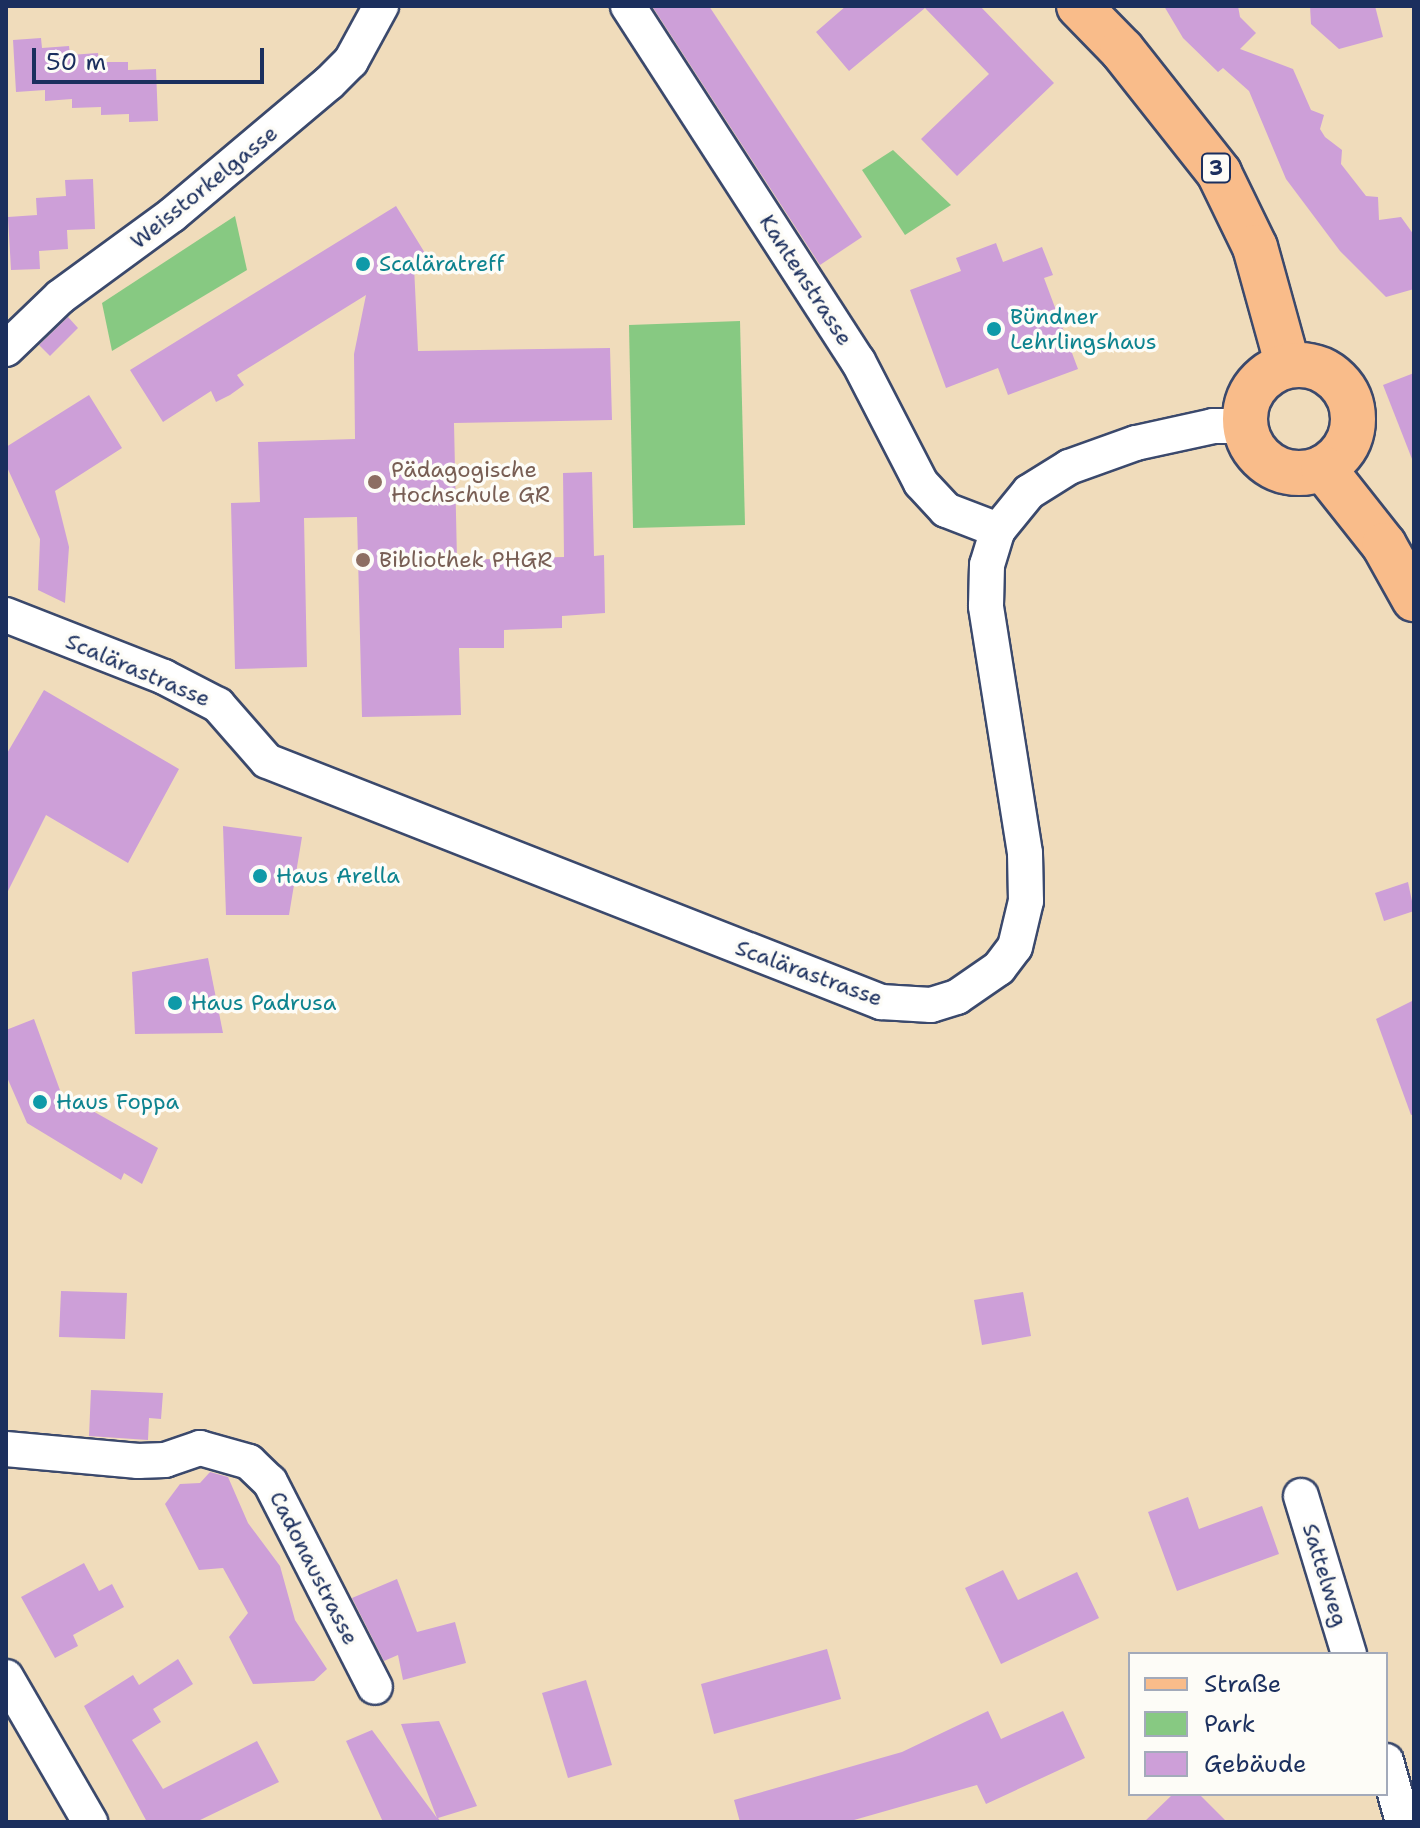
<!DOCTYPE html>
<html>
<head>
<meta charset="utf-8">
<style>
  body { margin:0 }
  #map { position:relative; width:1420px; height:1828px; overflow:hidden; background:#f0dcbb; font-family:"Shantell Sans",sans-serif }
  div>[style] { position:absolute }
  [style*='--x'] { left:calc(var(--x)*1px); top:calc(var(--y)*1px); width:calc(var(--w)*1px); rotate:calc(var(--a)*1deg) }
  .green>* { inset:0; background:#87c982 }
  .building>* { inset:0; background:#cd9fd8 }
  .roads { filter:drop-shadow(2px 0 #3b496c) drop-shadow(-2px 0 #3b496c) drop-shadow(0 2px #3b496c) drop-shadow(0 -2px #3b496c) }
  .minor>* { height:34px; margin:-17px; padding:0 17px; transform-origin:17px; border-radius:17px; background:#fff }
  .primary>* { height:44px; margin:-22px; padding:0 22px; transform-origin:22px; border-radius:22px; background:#f9bc8a }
  .primary>.ring { margin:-22px; padding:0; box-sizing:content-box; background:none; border:44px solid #f9bc8a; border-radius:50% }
  .dots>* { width:22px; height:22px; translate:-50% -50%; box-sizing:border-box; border:4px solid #fdfcf7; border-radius:50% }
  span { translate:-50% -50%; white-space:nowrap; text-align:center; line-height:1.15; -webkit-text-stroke:7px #fdfcf7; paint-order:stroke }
  .shield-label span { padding:2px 6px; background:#fdfcf7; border:2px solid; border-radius:6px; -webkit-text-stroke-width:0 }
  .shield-label { font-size:20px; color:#1b2f5e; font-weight:700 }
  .street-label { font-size:22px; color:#1b2f5e }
  .culture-label { font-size:22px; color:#0d838f }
  .left { translate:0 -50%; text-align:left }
  .education-label { font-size:22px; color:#785e54 }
  .frame { position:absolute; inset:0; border:8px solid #1b2f5e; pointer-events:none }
  .legend { position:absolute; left:1128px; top:1652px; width:260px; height:144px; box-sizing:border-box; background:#fdfcf7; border:2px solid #a3aaba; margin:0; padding:10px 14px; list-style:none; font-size:24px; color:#1b2f5e }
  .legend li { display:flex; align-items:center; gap:16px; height:40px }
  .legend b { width:40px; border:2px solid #a3aaba }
  .scale { position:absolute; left:32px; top:48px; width:232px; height:36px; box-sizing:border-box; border:4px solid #1b2f5e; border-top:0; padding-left:10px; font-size:24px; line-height:28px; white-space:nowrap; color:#1b2f5e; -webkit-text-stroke:6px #fdfcf7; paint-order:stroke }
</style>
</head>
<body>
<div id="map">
  <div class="green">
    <div style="clip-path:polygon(893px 150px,951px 205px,905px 235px,862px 170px)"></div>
    <div style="clip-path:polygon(235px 216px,247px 270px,112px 351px,102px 303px)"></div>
    <div style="clip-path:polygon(740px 321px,745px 525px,633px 528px,629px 325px)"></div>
  </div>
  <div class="building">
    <div style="clip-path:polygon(652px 6px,709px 6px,862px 237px,820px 265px)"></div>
    <div style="clip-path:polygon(846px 6px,980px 6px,1054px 83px,957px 176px,921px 139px,989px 74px,925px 8px,849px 71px,816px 32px)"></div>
    <div style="clip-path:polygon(1164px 6px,1238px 6px,1240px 17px,1256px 33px,1240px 49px,1293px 69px,1311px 110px,1324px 115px,1320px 129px,1325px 137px,1342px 150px,1341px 164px,1366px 196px,1378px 197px,1379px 220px,1401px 217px,1414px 235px,1414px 289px,1386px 297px,1340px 251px,1286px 179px,1249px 91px,1223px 68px,1218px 72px,1183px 38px)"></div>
    <div style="clip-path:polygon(1310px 6px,1375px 6px,1383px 37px,1339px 49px,1311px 24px)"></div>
    <div style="clip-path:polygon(41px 38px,42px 48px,69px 46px,70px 55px,98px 53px,99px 62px,128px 62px,128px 70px,156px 69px,158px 121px,129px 122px,129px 114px,101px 115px,101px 107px,72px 108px,72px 99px,45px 101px,45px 90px,16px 92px,13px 40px)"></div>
    <div style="clip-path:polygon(93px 179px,95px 229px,67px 230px,68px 249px,39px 251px,40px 269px,11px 270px,8px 217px,37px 215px,36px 198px,66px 196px,65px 180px)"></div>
    <div style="clip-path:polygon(396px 206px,428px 258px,414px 266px,418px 351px,610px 348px,612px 420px,454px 423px,457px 560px,564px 557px,563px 473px,592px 472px,594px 556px,604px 555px,605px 613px,562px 616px,562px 628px,504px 630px,504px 648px,459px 648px,461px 715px,362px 717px,357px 517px,304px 518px,307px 667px,235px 669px,231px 503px,260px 502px,258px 442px,355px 439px,354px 354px,366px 295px,237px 375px,244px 385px,230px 395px,216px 402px,211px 391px,163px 422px,130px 370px)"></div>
    <div style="clip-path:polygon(996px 243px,1003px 262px,1042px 247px,1053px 275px,1044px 278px,1078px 369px,1008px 395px,998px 368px,946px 388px,910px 290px,961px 271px,956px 258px)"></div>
    <div style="clip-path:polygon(68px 317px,78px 328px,50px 356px,39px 345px)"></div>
    <div style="clip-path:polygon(1414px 373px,1414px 458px,1412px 459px,1383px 385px)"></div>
    <div style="clip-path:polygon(89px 395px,122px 448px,55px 491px,69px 547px,65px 603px,38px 590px,40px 539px,6px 465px,6px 447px)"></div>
    <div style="clip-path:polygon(44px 690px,179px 769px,128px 863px,46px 815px,6px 895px,6px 755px)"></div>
    <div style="clip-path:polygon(223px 826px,302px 837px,289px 915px,226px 915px)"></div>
    <div style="clip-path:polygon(1408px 882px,1414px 911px,1384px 921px,1375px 893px)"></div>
    <div style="clip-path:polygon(208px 958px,223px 1033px,135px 1034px,132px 972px)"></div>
    <div style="clip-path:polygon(1414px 1000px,1414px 1114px,1411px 1115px,1376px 1019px)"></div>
    <div style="clip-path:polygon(34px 1019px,61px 1093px,158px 1148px,142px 1184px,124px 1173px,121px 1180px,27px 1123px,6px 1075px,6px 1030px)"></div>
    <div style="clip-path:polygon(61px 1291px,127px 1293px,125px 1339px,59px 1337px)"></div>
    <div style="clip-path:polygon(1023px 1292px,1031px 1336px,982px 1345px,974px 1300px)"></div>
    <div style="clip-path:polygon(91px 1390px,163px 1393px,161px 1419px,149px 1418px,148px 1440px,89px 1436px)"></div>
    <div style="clip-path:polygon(210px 1472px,228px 1477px,248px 1523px,280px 1566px,295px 1620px,327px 1669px,314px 1681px,253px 1684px,229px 1637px,248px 1613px,223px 1568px,199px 1570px,165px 1504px,180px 1484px,200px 1483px)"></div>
    <div style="clip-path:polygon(1188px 1497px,1199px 1529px,1262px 1506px,1279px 1554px,1177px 1591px,1148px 1512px)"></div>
    <div style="clip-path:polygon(84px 1563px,99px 1591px,112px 1584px,124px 1607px,73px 1635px,78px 1646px,55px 1658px,21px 1597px)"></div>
    <div style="clip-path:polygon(1003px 1570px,1018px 1600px,1077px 1572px,1099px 1618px,1001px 1664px,965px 1588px)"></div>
    <div style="clip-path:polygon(397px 1579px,417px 1632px,455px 1622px,466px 1663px,403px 1680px,398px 1655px,384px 1661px,352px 1598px)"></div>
    <div style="clip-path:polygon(827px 1649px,841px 1699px,714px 1734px,701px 1684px)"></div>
    <div style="clip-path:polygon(178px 1659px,193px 1684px,153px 1709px,161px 1722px,132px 1740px,163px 1789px,257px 1741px,279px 1782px,196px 1822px,147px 1822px,84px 1706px,133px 1675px,139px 1685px)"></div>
    <div style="clip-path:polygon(586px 1680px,612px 1765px,568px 1778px,542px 1693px)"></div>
    <div style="clip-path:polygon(988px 1711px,1001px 1739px,1063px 1711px,1085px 1758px,986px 1804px,977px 1785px,847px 1822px,740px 1822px,734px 1800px,902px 1752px)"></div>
    <div style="clip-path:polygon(439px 1721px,477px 1806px,438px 1818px,441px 1822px,383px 1822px,346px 1741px,372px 1730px,437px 1818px,401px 1724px)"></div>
    <div style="clip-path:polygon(1173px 1794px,1199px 1794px,1227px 1822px,1144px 1822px)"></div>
  </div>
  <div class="roads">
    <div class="minor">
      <div style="--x:628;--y:6;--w:423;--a:57.1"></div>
      <div style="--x:858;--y:361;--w:137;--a:62.7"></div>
      <div style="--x:921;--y:483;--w:37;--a:47"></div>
      <div style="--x:946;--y:510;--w:56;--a:21"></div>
      <div style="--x:6;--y:349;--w:75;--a:-43.9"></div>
      <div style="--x:60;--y:297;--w:139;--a:-36.2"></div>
      <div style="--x:172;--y:215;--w:205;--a:-40.1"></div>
      <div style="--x:329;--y:83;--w:31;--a:-45"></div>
      <div style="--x:351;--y:61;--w:63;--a:-61.4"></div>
      <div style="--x:6;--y:615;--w:170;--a:21.4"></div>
      <div style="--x:164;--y:677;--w:61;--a:27.4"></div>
      <div style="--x:218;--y:705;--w:74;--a:48.8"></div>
      <div style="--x:267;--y:761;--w:660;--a:21.43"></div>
      <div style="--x:881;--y:1002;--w:50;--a:3.4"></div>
      <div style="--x:931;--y:1005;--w:27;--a:-17"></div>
      <div style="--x:957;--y:997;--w:51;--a:-34.6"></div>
      <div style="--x:999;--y:968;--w:26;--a:-53"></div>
      <div style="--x:1015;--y:947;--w:47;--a:-76.6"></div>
      <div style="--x:1026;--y:901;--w:48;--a:-91.2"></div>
      <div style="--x:1025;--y:853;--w:250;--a:-99"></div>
      <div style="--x:986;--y:606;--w:41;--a:-88.6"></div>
      <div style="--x:987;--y:565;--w:37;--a:-73"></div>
      <div style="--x:998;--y:530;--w:49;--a:-50.8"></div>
      <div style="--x:1029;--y:492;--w:47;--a:-32"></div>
      <div style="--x:1069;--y:467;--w:71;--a:-19.7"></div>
      <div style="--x:1136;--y:443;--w:79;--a:-12.4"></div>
      <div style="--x:1213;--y:426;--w:33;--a:0"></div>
      <div style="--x:6;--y:1449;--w:133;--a:5.2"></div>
      <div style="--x:138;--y:1461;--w:27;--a:-2"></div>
      <div style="--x:165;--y:1460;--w:37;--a:-19"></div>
      <div style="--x:200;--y:1448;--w:51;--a:15.9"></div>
      <div style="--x:249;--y:1462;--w:29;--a:44"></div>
      <div style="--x:270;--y:1482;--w:230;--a:62.9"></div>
      <div style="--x:1301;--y:1496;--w:165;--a:73.1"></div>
      <div style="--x:6;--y:1677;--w:168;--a:59.9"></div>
      <div style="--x:1386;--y:1761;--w:63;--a:74.4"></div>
    </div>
    <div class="primary">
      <div style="--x:1079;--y:6;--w:62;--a:45.7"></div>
      <div style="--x:1122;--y:50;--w:157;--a:51.7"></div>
      <div style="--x:1219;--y:173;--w:82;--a:64.1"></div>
      <div style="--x:1255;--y:247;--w:123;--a:74.5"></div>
      <div class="ring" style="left:1245px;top:365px;width:64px;height:64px"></div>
      <div style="--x:1323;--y:468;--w:98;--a:51.6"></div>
      <div style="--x:1384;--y:545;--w:62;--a:60.9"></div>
    </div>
  </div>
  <div class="dots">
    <div style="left:363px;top:264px;background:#0f9aa8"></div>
    <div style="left:994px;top:329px;background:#0f9aa8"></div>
    <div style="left:375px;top:482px;background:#8d6e63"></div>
    <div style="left:363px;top:560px;background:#8d6e63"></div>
    <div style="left:260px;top:876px;background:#0f9aa8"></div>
    <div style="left:175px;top:1003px;background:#0f9aa8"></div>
    <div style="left:40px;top:1102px;background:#0f9aa8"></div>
  </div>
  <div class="shield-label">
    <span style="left:1216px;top:168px">3</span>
  </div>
  <div class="street-label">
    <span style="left:204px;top:187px;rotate:-39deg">Weisstorkelgasse</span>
    <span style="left:806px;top:280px;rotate:57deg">Kantenstrasse</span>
    <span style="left:138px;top:670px;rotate:23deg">Scalärastrasse</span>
    <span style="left:809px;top:973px;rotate:20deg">Scalärastrasse</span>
    <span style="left:314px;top:1568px;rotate:63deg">Cadonaustrasse</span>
    <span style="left:1325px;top:1575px;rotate:73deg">Sattelweg</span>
  </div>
  <div class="culture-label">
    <span class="left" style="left:379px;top:264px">Scaläratreff</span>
    <span class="left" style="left:1010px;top:329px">Bündner<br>Lehrlingshaus</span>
    <span class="left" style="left:276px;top:876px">Haus Arella</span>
    <span class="left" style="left:191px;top:1003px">Haus Padrusa</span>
    <span class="left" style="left:56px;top:1102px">Haus Foppa</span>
  </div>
  <div class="education-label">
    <span class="left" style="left:391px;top:482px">Pädagogische<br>Hochschule GR</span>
    <span class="left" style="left:379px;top:560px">Bibliothek PHGR</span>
  </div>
  <div class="frame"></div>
  <ul class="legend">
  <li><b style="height:10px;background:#f9bc8a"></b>Straße</li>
  <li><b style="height:22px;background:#87c982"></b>Park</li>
  <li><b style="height:22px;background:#cd9fd8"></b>Gebäude</li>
  </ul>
  <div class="scale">50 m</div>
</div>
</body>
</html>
